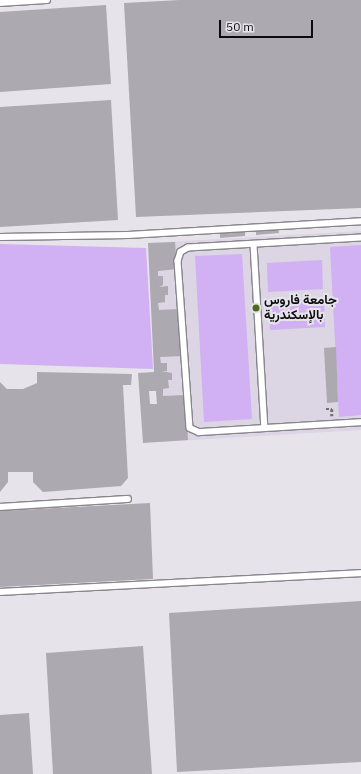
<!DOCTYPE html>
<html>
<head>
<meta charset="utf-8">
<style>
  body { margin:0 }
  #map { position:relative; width:361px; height:774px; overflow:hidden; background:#e7e3eb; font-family:"IBM Plex Sans",Vazirmatn,sans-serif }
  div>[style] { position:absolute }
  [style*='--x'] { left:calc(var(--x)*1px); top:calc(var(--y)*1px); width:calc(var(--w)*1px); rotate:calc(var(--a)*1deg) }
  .built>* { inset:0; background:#dbd5e4 }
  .green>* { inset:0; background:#d1b0f4 }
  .building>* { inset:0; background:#aca9b1 }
  .path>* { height:2.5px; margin-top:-1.25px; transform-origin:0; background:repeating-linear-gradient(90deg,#726f74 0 3px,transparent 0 5px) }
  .roads { filter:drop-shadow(1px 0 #88858c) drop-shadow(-1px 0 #88858c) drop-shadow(0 1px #88858c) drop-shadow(0 -1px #88858c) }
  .service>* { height:5.5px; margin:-2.75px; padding:0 2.75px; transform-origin:2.75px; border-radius:2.75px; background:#fff }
  .dots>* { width:11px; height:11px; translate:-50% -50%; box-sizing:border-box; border:2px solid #e7e3eb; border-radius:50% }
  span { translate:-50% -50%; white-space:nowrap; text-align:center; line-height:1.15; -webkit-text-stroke:4px #e7e3eb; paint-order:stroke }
  .poi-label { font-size:13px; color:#0c0b0e; font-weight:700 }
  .left { translate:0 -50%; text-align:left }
  .scale { position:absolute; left:219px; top:20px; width:94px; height:18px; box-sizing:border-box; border:2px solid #0c0b0e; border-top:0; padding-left:5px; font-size:12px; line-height:14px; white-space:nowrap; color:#0c0b0e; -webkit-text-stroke:3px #e7e3eb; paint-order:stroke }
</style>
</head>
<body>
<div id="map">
  <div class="built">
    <div style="clip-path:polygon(361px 231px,361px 430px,159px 442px,148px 243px)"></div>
  </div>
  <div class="green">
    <div style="clip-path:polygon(0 244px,146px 248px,153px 369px,0 364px)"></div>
    <div style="clip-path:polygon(361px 245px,361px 415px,339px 417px,330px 247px)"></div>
    <div style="clip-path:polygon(242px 254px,252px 419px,204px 422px,195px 256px)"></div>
    <div style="clip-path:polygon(322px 260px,323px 289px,268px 292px,267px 263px)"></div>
    <div style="clip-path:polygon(324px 298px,325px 327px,270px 330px,269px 301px)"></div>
  </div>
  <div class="building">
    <div style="clip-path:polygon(180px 0,361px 0,361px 208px,136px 217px,124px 3px)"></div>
    <div style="clip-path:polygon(106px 5px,111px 84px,0 92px,0 12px)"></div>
    <div style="clip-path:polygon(111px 100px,118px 220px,0 227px,0 107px)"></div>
    <div style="clip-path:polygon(278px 228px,279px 233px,256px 235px,256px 230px)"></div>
    <div style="clip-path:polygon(245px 231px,245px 236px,220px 238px,220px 232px)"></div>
    <div style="clip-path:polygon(evenodd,175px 242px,177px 269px,158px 271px,158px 276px,163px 276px,163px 285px,159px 287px,168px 286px,168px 295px,165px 295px,165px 302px,158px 303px,159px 310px,179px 309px,182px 356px,160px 357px,161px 363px,167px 363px,167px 371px,161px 371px,172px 373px,172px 380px,168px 380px,169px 388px,163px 389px,163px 396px,185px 395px,188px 440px,143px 443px,138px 373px,154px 372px,148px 243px,175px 242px,149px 391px,156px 391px,157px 404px,150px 404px,149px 391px)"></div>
    <div style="clip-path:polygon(336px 347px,338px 402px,327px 403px,324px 348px)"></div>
    <div style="clip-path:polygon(37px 372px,132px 374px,131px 385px,123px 385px,128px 478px,121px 486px,43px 492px,33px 482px,33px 472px,8px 472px,8px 482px,0 492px,0 382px,7px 389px,23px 389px,37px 383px)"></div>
    <div style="clip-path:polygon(150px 503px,153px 579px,0 587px,0 511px)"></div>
    <div style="clip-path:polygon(361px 601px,361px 762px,177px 772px,169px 613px)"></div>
    <div style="clip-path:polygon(143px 646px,152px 774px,53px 774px,46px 653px)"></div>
    <div style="clip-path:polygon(29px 713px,33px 774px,0 774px,0 715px)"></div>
  </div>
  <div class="path">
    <div style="--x:326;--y:409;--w:6;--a:0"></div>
    <div style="--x:332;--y:409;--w:7;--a:90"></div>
  </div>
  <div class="roads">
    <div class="service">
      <div style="--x:0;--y:3;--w:47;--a:-3.7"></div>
      <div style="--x:0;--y:237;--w:128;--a:-0.9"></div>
      <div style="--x:128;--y:235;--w:233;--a:-3.4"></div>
      <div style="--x:361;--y:238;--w:173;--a:176.7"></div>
      <div style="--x:188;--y:248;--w:8;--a:150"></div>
      <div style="--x:181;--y:252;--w:9;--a:108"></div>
      <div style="--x:178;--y:261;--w:167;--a:85.9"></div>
      <div style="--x:190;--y:428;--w:10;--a:24"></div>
      <div style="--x:199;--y:432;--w:162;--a:-3.5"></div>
      <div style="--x:254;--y:245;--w:183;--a:86.6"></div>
      <div style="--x:0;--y:507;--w:128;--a:-3.6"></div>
      <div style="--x:0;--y:592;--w:361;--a:-3"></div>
    </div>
  </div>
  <div class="dots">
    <div style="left:256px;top:308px;background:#4f691b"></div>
  </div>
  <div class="poi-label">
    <span class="left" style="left:264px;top:308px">جامعة فاروس<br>بالإسكندرية</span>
  </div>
  <div class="scale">50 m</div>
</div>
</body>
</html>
